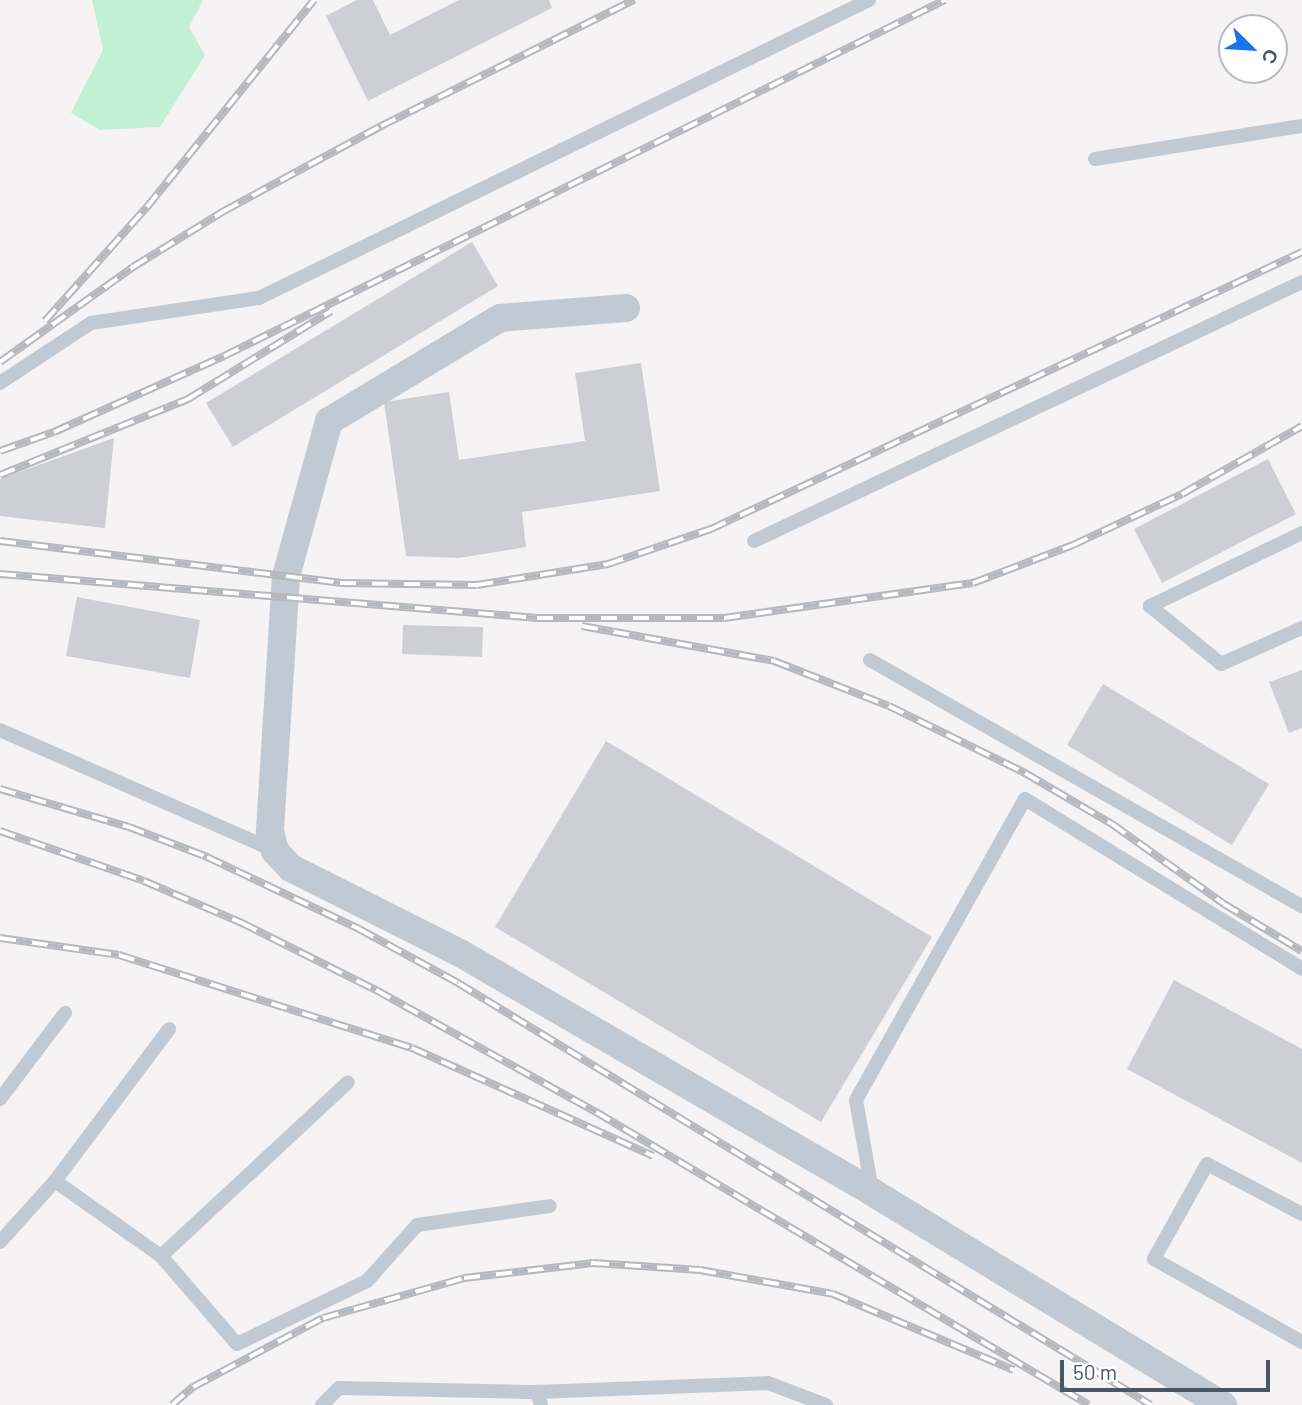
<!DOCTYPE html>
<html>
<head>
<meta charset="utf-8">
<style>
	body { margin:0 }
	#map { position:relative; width:1302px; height:1405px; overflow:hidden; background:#f5f3f3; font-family:Barlow,sans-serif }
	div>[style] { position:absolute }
	.green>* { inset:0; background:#c3f1d5 }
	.building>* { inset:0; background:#cdcfd5 }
	.lane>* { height:14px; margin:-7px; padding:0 7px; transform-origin:7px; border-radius:7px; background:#c1cad2 }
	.street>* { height:28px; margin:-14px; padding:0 14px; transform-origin:14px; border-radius:14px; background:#c1cad2 }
	.rail>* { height:8px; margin-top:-4px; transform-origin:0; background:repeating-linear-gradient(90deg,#fff 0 16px,#b5b8bd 0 32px); box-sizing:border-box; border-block:2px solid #b5b8bd }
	span { translate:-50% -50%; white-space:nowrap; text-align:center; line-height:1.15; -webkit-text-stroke:7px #fff; paint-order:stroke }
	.north { position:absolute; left:1218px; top:14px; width:70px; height:70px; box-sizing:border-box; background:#fff; border:2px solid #b7bbc0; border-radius:50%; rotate:114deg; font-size:19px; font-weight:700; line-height:28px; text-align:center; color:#4a5661 }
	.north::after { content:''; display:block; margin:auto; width:24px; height:32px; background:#1a73e8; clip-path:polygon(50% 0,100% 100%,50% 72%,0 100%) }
	.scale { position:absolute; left:1060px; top:1360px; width:210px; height:32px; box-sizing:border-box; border:4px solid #4a5661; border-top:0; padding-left:9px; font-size:21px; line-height:24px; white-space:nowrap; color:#4a5661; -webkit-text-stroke:5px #fff; paint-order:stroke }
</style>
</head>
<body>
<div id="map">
	<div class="green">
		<i style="clip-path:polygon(92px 0,203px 0,189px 27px,205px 55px,160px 127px,100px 130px,71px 113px,103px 50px)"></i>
	</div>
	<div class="building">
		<i style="clip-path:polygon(357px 0,373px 0,390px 35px,459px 0,549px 0,552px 8px,368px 101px,326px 16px)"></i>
		<i style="clip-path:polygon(472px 242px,498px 286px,233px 447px,206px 403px)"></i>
		<i style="clip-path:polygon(641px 363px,660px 491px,522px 512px,526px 547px,459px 558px,406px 556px,384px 402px,449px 392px,459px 460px,585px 441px,575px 373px)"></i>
		<i style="clip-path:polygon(114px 438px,105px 528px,0 516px,0 479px)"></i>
		<i style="clip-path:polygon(1268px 459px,1296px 514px,1162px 583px,1134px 529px)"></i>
		<i style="clip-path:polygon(77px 597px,200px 620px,190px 678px,66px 656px)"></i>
		<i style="clip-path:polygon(403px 625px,483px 627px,482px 657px,402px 654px)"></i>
		<i style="clip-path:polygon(1302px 670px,1302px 728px,1289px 733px,1269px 682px)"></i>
		<i style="clip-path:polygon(1103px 684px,1269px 784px,1232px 845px,1067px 745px)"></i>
		<i style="clip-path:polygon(606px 741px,932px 937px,821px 1122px,495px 927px)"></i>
		<i style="clip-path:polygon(1174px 980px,1302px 1049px,1302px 1163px,1127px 1069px)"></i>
	</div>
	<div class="lane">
		<i style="left:1095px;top:159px;width:210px;rotate:-9.1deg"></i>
		<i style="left:0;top:383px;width:109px;rotate:-33.4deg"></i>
		<i style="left:91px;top:323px;width:170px;rotate:-8.5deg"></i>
		<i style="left:259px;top:298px;width:679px;rotate:-26.04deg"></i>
		<i style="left:1302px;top:533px;width:169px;rotate:154.3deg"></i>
		<i style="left:1150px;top:606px;width:92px;rotate:39.2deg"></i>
		<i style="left:1221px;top:664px;width:89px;rotate:-24deg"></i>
		<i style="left:754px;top:541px;width:606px;rotate:-25.3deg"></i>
		<i style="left:870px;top:660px;width:497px;rotate:29.7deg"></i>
		<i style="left:0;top:730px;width:300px;rotate:23.7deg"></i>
		<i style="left:0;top:1099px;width:108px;rotate:-52.9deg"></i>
		<i style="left:55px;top:1181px;width:130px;rotate:35.3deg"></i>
		<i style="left:161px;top:1256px;width:116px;rotate:49.2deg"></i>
		<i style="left:237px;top:1344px;width:144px;rotate:-25.9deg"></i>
		<i style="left:367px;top:1281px;width:75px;rotate:-48.2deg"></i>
		<i style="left:417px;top:1225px;width:134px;rotate:-8.1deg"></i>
		<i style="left:872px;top:1190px;width:91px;rotate:-100.1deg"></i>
		<i style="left:856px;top:1100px;width:345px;rotate:-60.7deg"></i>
		<i style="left:1025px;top:799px;width:325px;rotate:31.5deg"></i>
		<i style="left:1302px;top:1214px;width:107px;rotate:-152.2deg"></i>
		<i style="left:1207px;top:1164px;width:109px;rotate:119.2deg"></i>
		<i style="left:1154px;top:1259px;width:170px;rotate:29.3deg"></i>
		<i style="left:0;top:1242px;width:82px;rotate:-48deg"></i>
		<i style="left:55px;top:1181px;width:190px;rotate:-53.1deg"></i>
		<i style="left:161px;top:1256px;width:255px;rotate:-42.9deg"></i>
		<i style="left:322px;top:1405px;width:24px;rotate:-45deg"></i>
		<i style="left:339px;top:1388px;width:198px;rotate:1.2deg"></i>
		<i style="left:541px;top:1405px;width:14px;rotate:-107deg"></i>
		<i style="left:537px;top:1392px;width:231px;rotate:-2.2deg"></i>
		<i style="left:768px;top:1383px;width:62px;rotate:20.8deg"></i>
	</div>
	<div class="street">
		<i style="left:626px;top:308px;width:126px;rotate:175.5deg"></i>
		<i style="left:500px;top:318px;width:200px;rotate:148.9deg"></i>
		<i style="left:329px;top:421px;width:161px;rotate:105.5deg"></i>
		<i style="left:286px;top:576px;width:256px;rotate:93.6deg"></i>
		<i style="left:270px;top:831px;width:21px;rotate:76deg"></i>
		<i style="left:275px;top:851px;width:23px;rotate:47deg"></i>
		<i style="left:291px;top:868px;width:189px;rotate:26.7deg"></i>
		<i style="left:460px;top:953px;width:476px;rotate:30.1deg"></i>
		<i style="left:872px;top:1192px;width:411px;rotate:31.3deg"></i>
	</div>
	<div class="rail">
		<i style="left:45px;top:321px;width:153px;rotate:-48.2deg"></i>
		<i style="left:147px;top:207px;width:266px;rotate:-51.1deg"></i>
		<i style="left:0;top:362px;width:163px;rotate:-35.5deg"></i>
		<i style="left:133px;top:267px;width:107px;rotate:-31.6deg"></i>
		<i style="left:224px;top:211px;width:179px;rotate:-28.4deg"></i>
		<i style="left:381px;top:126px;width:283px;rotate:-26.5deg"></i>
		<i style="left:0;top:451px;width:57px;rotate:-19.4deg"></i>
		<i style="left:54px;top:432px;width:186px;rotate:-24.1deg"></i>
		<i style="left:224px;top:356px;width:804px;rotate:-26.28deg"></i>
		<i style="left:0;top:475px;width:203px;rotate:-22deg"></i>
		<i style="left:188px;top:399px;width:168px;rotate:-31.6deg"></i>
		<i style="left:0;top:541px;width:343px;rotate:7deg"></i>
		<i style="left:340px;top:583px;width:137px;rotate:0.8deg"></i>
		<i style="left:477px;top:585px;width:133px;rotate:-9.1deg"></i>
		<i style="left:608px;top:564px;width:109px;rotate:-18.8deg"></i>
		<i style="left:711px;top:529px;width:653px;rotate:-25.11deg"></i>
		<i style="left:0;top:574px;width:539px;rotate:4.68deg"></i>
		<i style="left:537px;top:618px;width:187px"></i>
		<i style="left:724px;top:618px;width:251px;rotate:-8deg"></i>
		<i style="left:973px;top:583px;width:107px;rotate:-20.8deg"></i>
		<i style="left:1073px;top:545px;width:120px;rotate:-25.1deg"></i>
		<i style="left:1182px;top:494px;width:138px;rotate:-29.5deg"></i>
		<i style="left:582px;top:626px;width:195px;rotate:10.3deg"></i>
		<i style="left:774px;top:661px;width:123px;rotate:21.4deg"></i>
		<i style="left:889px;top:706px;width:152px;rotate:26.2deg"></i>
		<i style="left:1025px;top:773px;width:101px;rotate:30.4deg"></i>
		<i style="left:1112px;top:824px;width:138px;rotate:35.5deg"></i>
		<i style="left:1224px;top:904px;width:91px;rotate:31.1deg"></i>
		<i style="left:0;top:789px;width:134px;rotate:16.4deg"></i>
		<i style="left:129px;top:827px;width:84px;rotate:21deg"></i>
		<i style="left:207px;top:857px;width:168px;rotate:25.3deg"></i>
		<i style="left:359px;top:929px;width:113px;rotate:28.6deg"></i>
		<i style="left:458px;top:983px;width:811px;rotate:31.34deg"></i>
		<i style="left:0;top:831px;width:152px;rotate:19.1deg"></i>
		<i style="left:144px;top:881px;width:107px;rotate:23.2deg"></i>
		<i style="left:242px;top:923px;width:150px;rotate:26.6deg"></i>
		<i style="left:376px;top:990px;width:252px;rotate:29deg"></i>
		<i style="left:596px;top:1112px;width:573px;rotate:30.72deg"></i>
		<i style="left:0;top:938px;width:120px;rotate:8.1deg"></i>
		<i style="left:119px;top:955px;width:307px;rotate:17.6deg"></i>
		<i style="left:412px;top:1048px;width:264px;rotate:24.1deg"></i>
		<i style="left:172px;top:1405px;width:28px;rotate:-41deg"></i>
		<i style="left:193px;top:1387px;width:147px;rotate:-28deg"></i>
		<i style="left:323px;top:1318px;width:147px;rotate:-15.8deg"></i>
		<i style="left:464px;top:1278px;width:130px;rotate:-6.6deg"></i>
		<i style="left:593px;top:1263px;width:107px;rotate:3.7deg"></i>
		<i style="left:700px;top:1270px;width:135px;rotate:10.2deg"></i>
		<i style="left:833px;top:1294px;width:196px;rotate:22.8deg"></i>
	</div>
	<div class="north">С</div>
	<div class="scale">50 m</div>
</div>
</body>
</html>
